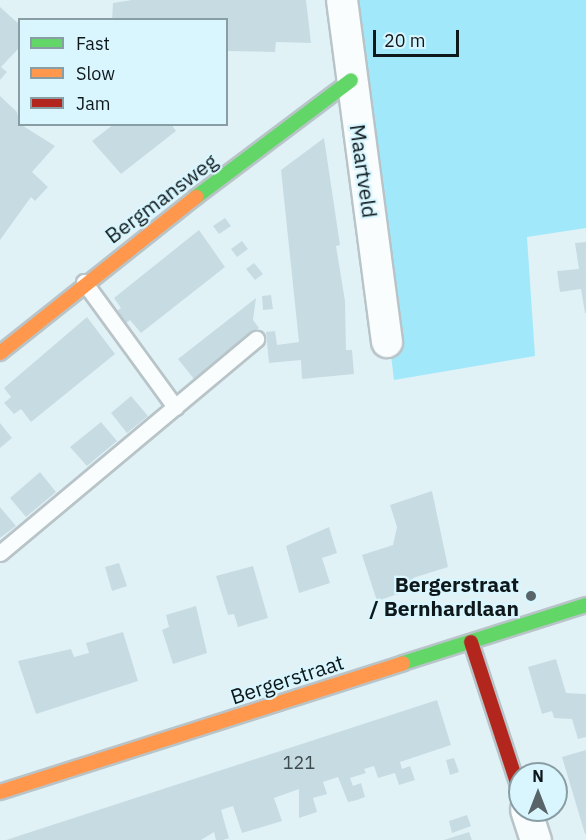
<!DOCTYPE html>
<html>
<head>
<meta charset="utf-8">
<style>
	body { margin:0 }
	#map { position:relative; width:586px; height:840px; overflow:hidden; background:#e1f2f7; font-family:"IBM Plex Sans",sans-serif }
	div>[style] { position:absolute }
	.green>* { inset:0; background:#a2e8fb }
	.building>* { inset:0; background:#c7dce2 }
	.roads { filter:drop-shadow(2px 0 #b8c4c8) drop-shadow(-2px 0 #b8c4c8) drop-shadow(0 2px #b8c4c8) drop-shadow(0 -2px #b8c4c8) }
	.lane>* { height:15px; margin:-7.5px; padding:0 7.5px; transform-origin:7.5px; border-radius:7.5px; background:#fafdfe }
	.street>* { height:30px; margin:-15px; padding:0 15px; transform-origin:15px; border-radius:15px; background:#fafdfe }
	.fast>* { height:14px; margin:-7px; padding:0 7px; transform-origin:7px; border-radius:7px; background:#63d668 }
	.slow>* { height:14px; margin:-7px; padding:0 7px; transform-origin:7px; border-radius:7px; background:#ff974d }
	.jam>* { height:14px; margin:-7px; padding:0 7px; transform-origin:7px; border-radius:7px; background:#b3261e }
	.dots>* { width:16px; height:16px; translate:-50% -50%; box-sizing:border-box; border:3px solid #d9f6ff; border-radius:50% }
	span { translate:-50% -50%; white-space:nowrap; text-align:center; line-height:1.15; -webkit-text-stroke:4.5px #d9f6ff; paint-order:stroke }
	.number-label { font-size:18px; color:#3d4a4e }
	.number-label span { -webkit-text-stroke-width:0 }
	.street-label { font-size:21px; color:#0e181b }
	.poi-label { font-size:21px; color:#0e181b; font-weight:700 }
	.right { translate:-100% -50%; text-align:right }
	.legend { position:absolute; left:18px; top:18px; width:210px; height:108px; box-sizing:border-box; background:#d9f6ff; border:2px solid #889da4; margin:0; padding:8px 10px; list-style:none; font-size:18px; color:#0e181b }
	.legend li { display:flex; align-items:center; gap:12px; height:30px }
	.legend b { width:30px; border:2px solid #889da4 }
	.north { position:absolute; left:508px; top:762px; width:60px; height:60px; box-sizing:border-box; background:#d9f6ff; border:2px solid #889da4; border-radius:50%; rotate:0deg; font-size:16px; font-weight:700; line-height:24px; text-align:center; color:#0e181b }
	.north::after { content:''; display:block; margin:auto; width:21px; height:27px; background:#586468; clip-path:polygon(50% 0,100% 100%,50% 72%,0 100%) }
	.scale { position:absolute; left:373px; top:30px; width:86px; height:27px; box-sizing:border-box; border:3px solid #0e181b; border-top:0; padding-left:8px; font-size:18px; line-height:21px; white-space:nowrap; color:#0e181b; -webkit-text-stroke:4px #d9f6ff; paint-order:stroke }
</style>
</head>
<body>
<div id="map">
	<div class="green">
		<i style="clip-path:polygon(348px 0,586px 0,586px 228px,527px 237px,535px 356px,394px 380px)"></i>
	</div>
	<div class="building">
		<i style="clip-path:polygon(132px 0,306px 0,311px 43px,276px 42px,275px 52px,226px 51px,226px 20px,112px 20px,113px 3px)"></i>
		<i style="clip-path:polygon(0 7px,20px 25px,20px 47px,1px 67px,7px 72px,0 80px)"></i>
		<i style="clip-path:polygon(0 96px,17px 112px,20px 124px,55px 146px,32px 172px,48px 187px,35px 201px,31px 197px,0 240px)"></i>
		<i style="clip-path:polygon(114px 124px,171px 124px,176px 131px,121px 174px,92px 141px)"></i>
		<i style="clip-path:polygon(324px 138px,340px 245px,336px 246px,345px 301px,346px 350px,352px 350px,354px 374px,302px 379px,301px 360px,269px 363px,266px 332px,275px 331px,277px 345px,299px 342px,281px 170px)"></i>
		<i style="clip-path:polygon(225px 218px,231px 226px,219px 234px,213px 226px)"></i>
		<i style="clip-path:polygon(199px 230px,225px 267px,141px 333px,130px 320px,123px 326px,114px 313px,121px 308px,114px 298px)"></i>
		<i style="clip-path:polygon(242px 241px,248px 249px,237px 257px,231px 249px)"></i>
		<i style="clip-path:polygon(586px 242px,586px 313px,585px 313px,581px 289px,560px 292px,557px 271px,579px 269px,575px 243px)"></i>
		<i style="clip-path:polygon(254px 263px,263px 274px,255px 280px,246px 269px)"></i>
		<i style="clip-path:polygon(271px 295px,273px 309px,263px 310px,262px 296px)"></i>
		<i style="clip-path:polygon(256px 298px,253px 320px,259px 328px,194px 379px,178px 359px)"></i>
		<i style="clip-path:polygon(87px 317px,115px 354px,31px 422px,21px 409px,14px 414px,4px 403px,11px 397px,4px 388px)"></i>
		<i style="clip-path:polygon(131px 396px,148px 416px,127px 433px,111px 413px)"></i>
		<i style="clip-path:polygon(101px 422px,117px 441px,87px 466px,70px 447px)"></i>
		<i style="clip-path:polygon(0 423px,12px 438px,0 448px)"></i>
		<i style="clip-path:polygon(40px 472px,56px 492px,26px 517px,10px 498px)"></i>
		<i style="clip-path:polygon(432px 491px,448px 567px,413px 578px,416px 588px,377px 601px,362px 555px,393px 545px,397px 527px,390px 505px)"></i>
		<i style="clip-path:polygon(0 507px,16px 526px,0 538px)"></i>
		<i style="clip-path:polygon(329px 527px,337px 553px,322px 558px,330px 583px,299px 593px,286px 546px)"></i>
		<i style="clip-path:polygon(119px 563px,127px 586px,112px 591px,105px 567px)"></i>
		<i style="clip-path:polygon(253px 566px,268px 618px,238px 627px,234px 614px,228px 615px,216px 576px)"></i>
		<i style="clip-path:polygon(196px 606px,207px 653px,173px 664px,162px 630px,169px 627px,166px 615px)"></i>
		<i style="clip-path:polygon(123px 632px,138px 681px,36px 714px,18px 661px,71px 649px,74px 657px,89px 653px,86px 643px)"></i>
		<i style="clip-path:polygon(556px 659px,566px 693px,586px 694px,586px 737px,578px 739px,572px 719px,554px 718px,552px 711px,542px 714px,528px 667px)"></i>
		<i style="clip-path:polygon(437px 700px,451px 745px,400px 762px,402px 769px,410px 766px,415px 780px,399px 785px,395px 773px,378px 778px,374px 766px,364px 769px,366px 773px,350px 778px,353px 786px,361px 783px,365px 797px,357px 800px,348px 802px,338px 777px,323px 782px,327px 794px,313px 798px,317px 812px,299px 818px,299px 789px,274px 798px,282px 821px,242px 833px,233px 806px,221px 810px,229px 838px,223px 840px,216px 840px,214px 832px,201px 840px,6px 840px)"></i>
		<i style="clip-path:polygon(586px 750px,586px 834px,585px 834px,562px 757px)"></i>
		<i style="clip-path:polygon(454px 758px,459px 772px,450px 775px,446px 760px)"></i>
		<i style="clip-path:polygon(467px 815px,471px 826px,452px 833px,449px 821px)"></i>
		<i style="clip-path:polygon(469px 832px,472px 840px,444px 840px)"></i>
	</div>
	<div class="roads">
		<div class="lane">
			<i style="left:84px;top:282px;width:155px;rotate:53.9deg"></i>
			<i style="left:0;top:553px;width:334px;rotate:-39.9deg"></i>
		</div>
		<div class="street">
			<i style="left:342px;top:0;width:345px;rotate:82.5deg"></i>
			<i style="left:526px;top:810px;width:32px;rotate:72deg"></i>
		</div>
		<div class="fast">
			<i style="left:196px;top:197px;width:194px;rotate:-37deg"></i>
			<i style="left:403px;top:663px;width:192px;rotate:-17.6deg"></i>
		</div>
		<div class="slow">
			<i style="left:0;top:353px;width:251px;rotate:-38.5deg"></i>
			<i style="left:0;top:792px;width:423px;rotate:-17.7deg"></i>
		</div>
		<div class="jam">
			<i style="left:471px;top:642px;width:158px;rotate:71.9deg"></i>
		</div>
	</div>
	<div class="dots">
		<i style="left:531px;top:596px;background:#586468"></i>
	</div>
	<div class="number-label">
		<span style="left:299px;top:763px">121</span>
	</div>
	<div class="street-label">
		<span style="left:364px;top:171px;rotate:82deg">Maartveld</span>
		<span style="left:161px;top:198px;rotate:-37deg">Bergmansweg</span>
		<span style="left:287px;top:679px;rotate:-18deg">Bergerstraat</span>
	</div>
	<div class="poi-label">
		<span class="right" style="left:519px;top:596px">Bergerstraat<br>/ Bernhardlaan</span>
	</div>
	<ul class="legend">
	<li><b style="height:8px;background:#63d668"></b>Fast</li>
	<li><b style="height:8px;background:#ff974d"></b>Slow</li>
	<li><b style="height:8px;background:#b3261e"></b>Jam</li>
	</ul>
	<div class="north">N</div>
	<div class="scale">20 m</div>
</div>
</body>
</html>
